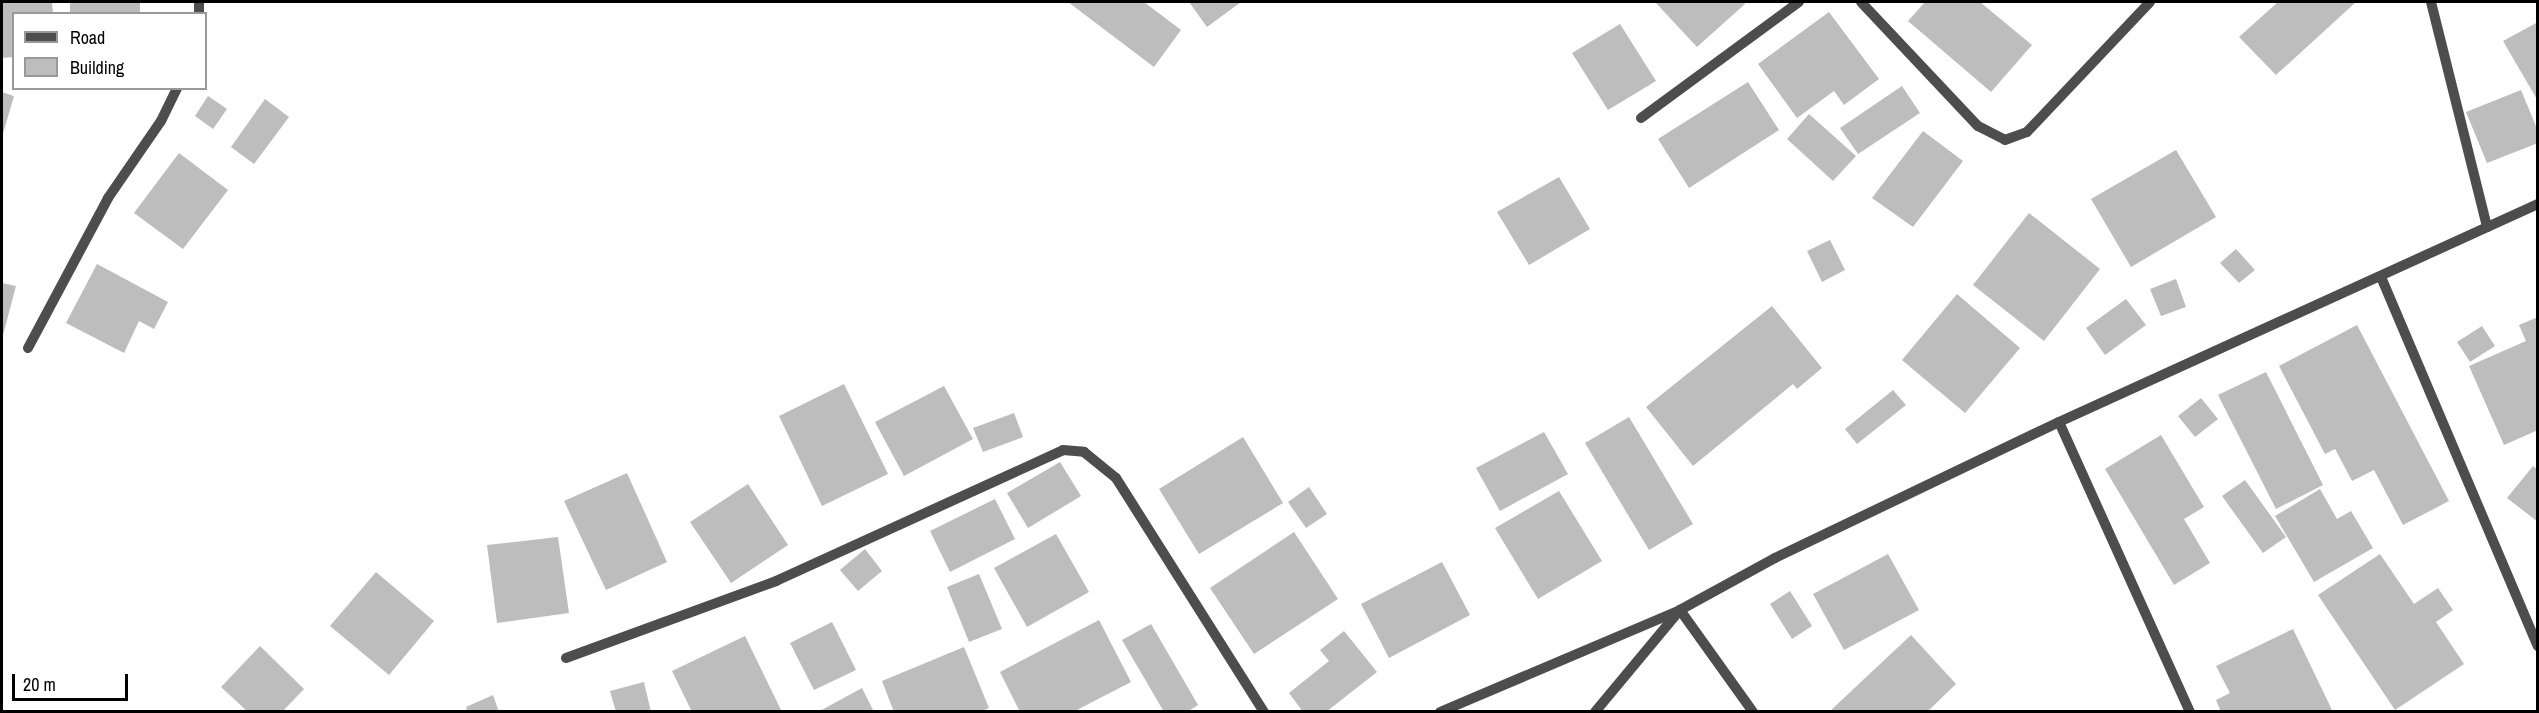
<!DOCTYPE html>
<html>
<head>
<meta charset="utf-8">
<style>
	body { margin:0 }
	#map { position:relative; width:2539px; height:713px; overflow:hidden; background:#fff; font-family:"Archivo Narrow",sans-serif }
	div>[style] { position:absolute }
	.building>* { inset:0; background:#bdbdbd }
	.minor>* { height:10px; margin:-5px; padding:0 5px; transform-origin:5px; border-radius:5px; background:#4d4d4d }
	span { translate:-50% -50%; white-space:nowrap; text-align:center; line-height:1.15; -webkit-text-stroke:4.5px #fff; paint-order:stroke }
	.frame { position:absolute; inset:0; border:3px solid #000; pointer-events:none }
	.legend { position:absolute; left:12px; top:12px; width:195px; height:78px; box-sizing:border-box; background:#fff; border:2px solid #999; margin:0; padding:8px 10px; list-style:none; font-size:18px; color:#000 }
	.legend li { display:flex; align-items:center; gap:12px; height:30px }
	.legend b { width:30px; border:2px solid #999 }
	.scale { position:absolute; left:12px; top:674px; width:116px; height:27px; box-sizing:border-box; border:3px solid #000; border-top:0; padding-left:8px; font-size:18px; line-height:21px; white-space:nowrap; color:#000; -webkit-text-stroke:4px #fff; paint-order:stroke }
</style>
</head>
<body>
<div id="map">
	<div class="building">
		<i style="clip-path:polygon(2px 2px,52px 2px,53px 14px,14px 14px,14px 57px,2px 58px)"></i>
		<i style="clip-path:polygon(70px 2px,140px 2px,140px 14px,70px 14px)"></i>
		<i style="clip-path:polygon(1068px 2px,1144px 2px,1181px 30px,1154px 67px)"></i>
		<i style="clip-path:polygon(1189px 2px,1241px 2px,1207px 27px)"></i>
		<i style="clip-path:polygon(1655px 2px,1744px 2px,1745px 4px,1697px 47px)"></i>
		<i style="clip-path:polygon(1925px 2px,1980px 2px,2032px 45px,1991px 92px,1908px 21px)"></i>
		<i style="clip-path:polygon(2278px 2px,2356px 2px,2276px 75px,2239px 37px)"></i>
		<i style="clip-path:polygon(1829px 12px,1879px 79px,1844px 105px,1834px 91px,1797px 118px,1758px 64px)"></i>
		<i style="clip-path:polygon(2538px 22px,2538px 101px,2503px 41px)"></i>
		<i style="clip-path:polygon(1620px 24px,1656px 81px,1608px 110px,1572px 53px)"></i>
		<i style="clip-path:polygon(1748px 82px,1779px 130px,1689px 188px,1658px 139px)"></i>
		<i style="clip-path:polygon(1902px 86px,1920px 113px,1858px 154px,1840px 128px)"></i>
		<i style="clip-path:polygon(2521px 90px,2538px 131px,2538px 143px,2487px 163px,2466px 112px)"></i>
		<i style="clip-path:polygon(2px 92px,14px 96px,2px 137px)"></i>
		<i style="clip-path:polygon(208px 96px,227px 109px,213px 129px,195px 116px)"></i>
		<i style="clip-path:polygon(265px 99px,289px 117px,254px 164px,231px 147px)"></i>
		<i style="clip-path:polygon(1809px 114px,1856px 156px,1833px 181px,1787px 139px)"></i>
		<i style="clip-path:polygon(1923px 131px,1963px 161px,1913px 227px,1872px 198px)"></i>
		<i style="clip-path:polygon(2176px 150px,2216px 217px,2131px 267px,2091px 199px)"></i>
		<i style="clip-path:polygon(179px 153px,228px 190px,183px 249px,134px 213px)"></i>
		<i style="clip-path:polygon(1559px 177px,1590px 229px,1529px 265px,1497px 212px)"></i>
		<i style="clip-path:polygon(2029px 213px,2100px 269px,2044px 341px,1973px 285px)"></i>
		<i style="clip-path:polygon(1830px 240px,1845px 270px,1822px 282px,1807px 251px)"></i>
		<i style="clip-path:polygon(2236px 249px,2255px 270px,2239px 283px,2220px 263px)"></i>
		<i style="clip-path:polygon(97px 264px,168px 302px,154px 329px,139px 321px,124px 353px,66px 323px)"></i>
		<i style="clip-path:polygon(2176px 279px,2186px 307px,2161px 316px,2150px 289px)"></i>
		<i style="clip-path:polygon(2px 283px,16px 286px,2px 339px)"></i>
		<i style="clip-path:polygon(1957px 294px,2020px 348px,1965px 413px,1902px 360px)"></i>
		<i style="clip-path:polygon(2126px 299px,2146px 325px,2105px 355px,2086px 328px)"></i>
		<i style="clip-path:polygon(1772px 306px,1822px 368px,1797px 389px,1793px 384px,1693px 466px,1646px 407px)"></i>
		<i style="clip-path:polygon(2538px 317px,2538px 430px,2504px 445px,2469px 366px,2526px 341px,2519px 325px)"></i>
		<i style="clip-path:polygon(2357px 325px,2449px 501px,2403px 525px,2374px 470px,2352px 481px,2335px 449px,2325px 454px,2279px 366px)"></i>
		<i style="clip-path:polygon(2482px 326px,2495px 346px,2470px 362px,2457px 342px)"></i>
		<i style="clip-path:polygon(2266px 372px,2323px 485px,2276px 509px,2218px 395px)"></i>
		<i style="clip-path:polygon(844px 384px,888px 474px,822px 506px,779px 416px)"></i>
		<i style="clip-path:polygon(944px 386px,973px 439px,904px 476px,875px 422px)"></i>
		<i style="clip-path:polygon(1893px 390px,1906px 405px,1857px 444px,1845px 429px)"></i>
		<i style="clip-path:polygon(2201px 398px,2218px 419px,2195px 437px,2178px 416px)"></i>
		<i style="clip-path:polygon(1014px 413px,1023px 437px,983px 452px,973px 428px)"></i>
		<i style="clip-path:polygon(1629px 417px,1693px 524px,1649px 550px,1585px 443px)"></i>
		<i style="clip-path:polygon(1544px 432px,1568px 474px,1500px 511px,1476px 468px)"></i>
		<i style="clip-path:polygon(2161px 435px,2204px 507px,2184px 519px,2210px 563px,2174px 585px,2105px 469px)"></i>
		<i style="clip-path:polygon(1243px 437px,1283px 503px,1199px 554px,1159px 489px)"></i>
		<i style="clip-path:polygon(1060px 462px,1081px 496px,1028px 528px,1007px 493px)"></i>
		<i style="clip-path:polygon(2533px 466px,2538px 470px,2538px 522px,2507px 498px)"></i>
		<i style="clip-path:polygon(627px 473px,667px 562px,606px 590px,564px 501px)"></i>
		<i style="clip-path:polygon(2245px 480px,2286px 537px,2263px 553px,2222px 496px)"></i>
		<i style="clip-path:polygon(748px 484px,788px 545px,731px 583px,690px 522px)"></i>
		<i style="clip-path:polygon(1309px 487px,1327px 514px,1306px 528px,1288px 502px)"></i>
		<i style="clip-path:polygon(2320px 489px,2337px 519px,2351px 511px,2373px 548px,2314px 582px,2275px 516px)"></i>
		<i style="clip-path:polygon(1559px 491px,1602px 561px,1538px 599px,1495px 528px)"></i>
		<i style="clip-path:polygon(995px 499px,1015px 539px,950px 572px,930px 531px)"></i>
		<i style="clip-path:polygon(1294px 532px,1338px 599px,1254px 654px,1210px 588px)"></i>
		<i style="clip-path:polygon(1056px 534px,1089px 592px,1027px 627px,994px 568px)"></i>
		<i style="clip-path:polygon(558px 537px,569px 613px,497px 623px,487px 545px)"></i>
		<i style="clip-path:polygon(865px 549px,882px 571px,858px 591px,840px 570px)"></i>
		<i style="clip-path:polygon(1888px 554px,1919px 610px,1844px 650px,1813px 594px)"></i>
		<i style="clip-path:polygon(2380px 554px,2414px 604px,2438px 588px,2453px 610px,2436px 622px,2464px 664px,2395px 710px,2318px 595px)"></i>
		<i style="clip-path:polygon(1442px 562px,1470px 615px,1389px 658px,1361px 604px)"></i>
		<i style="clip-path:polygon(376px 572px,434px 621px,389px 675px,330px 626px)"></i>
		<i style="clip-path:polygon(979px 574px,1002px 629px,969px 642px,947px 587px)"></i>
		<i style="clip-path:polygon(1790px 591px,1812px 626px,1792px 639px,1770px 604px)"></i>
		<i style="clip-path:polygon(1099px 620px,1131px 682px,1073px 712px,1020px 712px,1000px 672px)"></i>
		<i style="clip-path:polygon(832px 622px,856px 670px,814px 690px,790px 643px)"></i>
		<i style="clip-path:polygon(1151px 624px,1198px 705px,1187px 712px,1164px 712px,1122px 640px)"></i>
		<i style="clip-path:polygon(2293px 629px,2333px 712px,2221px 712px,2216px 700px,2230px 693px,2216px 666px)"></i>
		<i style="clip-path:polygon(1344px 631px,1377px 672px,1326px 712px,1303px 712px,1289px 693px,1329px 661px,1320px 650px)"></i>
		<i style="clip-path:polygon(1911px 635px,1956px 684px,1927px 712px,1829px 712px)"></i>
		<i style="clip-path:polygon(745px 636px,782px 712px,692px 712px,672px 671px)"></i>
		<i style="clip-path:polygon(260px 646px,304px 689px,282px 712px,248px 712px,221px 687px)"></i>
		<i style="clip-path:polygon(964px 647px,989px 708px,980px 712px,894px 712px,882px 681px)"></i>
		<i style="clip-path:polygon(644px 682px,651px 712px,616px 712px,610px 691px)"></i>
		<i style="clip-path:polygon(862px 688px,874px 712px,818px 712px)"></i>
		<i style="clip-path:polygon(493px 695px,499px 712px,468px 712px,466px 707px)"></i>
	</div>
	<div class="minor">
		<i style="left:1861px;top:2px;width:170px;rotate:46.7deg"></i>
		<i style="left:1978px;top:126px;width:30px;rotate:27deg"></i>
		<i style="left:2005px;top:140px;width:23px;rotate:-20deg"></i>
		<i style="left:2027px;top:132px;width:179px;rotate:-46.6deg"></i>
		<i style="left:2431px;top:2px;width:232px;rotate:76deg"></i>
		<i style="left:199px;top:14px;width:12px;rotate:-90deg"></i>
		<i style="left:1641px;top:118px;width:196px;rotate:-36.3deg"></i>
		<i style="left:2381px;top:277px;width:401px;rotate:67deg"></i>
		<i style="left:28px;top:348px;width:170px;rotate:-61.9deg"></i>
		<i style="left:108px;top:198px;width:93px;rotate:-55.5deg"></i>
		<i style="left:161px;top:121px;width:37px;rotate:-64deg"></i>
		<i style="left:2059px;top:422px;width:318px;rotate:65.7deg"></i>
		<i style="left:566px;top:658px;width:224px;rotate:-20.1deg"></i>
		<i style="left:776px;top:581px;width:315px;rotate:-24.5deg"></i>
		<i style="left:1063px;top:450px;width:21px;rotate:5deg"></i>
		<i style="left:1084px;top:452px;width:41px;rotate:39.1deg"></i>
		<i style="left:1116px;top:478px;width:277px;rotate:57.7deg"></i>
		<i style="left:1440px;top:712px;width:261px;rotate:-23deg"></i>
		<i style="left:1680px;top:610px;width:108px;rotate:-28.7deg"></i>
		<i style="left:1775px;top:558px;width:315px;rotate:-25.6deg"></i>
		<i style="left:2059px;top:422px;width:526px;rotate:-24.47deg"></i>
		<i style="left:1595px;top:712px;width:133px;rotate:-50.2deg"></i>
		<i style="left:1680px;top:610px;width:125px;rotate:54.4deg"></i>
	</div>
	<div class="frame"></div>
	<ul class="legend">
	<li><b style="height:8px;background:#4d4d4d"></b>Road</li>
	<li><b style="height:16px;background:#bdbdbd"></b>Building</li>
	</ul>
	<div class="scale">20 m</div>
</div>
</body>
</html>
